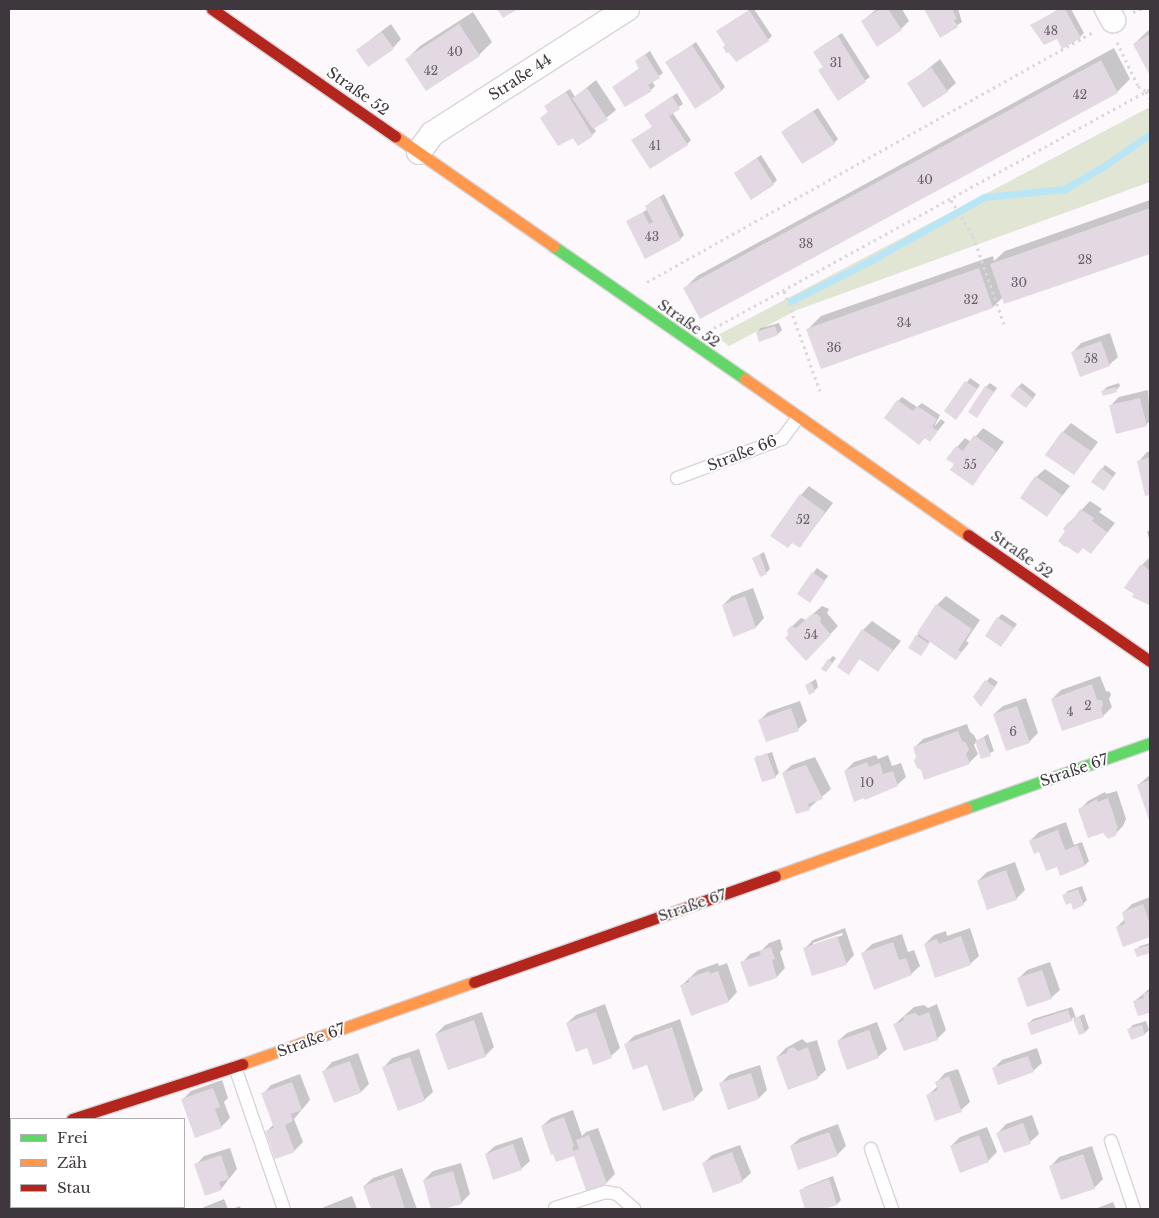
<!DOCTYPE html>
<html>
<head>
<meta charset="utf-8">
<style>
	body { margin:0 }
	#map { position:relative; width:1159px; height:1218px; overflow:hidden; background:#fcf8fc; font-family:"Libre Baskerville",serif }
	div>[style] { position:absolute }
	.green>* { inset:0; background:#e0e5d4 }
	.shadow>* { inset:0; background:#0003 }
	.stream>* { height:7px; margin:-3.5px; padding:0 3.5px; transform-origin:3.5px; border-radius:3.5px; background:#b9e6f6 }
	.building>* { inset:0; background:#e3d9e2 }
	.path>* { height:3px; margin-top:-1.5px; transform-origin:0; background:repeating-linear-gradient(90deg,#dad8da 0 2.5px,transparent 0 6.5px) }
	.roads { filter:drop-shadow(1px 0 #d9d4d8) drop-shadow(-1px 0 #d9d4d8) drop-shadow(0 1px #d9d4d8) drop-shadow(0 -1px #d9d4d8) }
	.lane>* { height:12px; margin:-6px; padding:0 6px; transform-origin:6px; border-radius:6px; background:#fffeff }
	.street>* { height:24px; margin:-12px; padding:0 12px; transform-origin:12px; border-radius:12px; background:#fffeff }
	.fast>* { height:11px; margin:-5.5px; padding:0 5.5px; transform-origin:5.5px; border-radius:5.5px; background:#63d668 }
	.slow>* { height:11px; margin:-5.5px; padding:0 5.5px; transform-origin:5.5px; border-radius:5.5px; background:#ff974d }
	.jam>* { height:11px; margin:-5.5px; padding:0 5.5px; transform-origin:5.5px; border-radius:5.5px; background:#b3261e }
	span { translate:-50% -50%; white-space:nowrap; text-align:center; line-height:1.15; -webkit-text-stroke:4px #fff; paint-order:stroke }
	.number-label { font-size:12px; color:#686067 }
	.number-label span { -webkit-text-stroke-width:0 }
	.street-label { font-size:15px; color:#3f373e }
	.frame { position:absolute; inset:0; border:10px solid #3f373e; pointer-events:none }
	.legend { position:absolute; left:10px; top:1118px; width:175px; height:90px; box-sizing:border-box; background:#fff; border:1px solid #b2afb2; margin:0; padding:6px 9px; list-style:none; font-size:15px; color:#3f373e }
	.legend li { display:flex; align-items:center; gap:10px; height:25px }
	.legend b { width:25px; border:1px solid #b2afb2 }
</style>
</head>
<body>
<div id="map">
	<div class="green">
		<i style="clip-path:polygon(1150px 107px,1150px 182px,797px 310px,729px 346px,716px 336px)"></i>
	</div>
	<div class="shadow">
		<i style="clip-path:polygon(751px 9px,754px 9px,772px 36px,768px 40px,726px 44px,722px 28px)"></i>
		<i style="clip-path:polygon(877px 9px,902px 9px,909px 21px,901px 29px,862px 21px)"></i>
		<i style="clip-path:polygon(925px 9px,958px 9px,962px 22px,940px 36px)"></i>
		<i style="clip-path:polygon(1059px 9px,1071px 9px,1084px 33px,1080px 37px,1032px 25px)"></i>
		<i style="clip-path:polygon(473px 12px,492px 42px,479px 55px,407px 59px,420px 46px)"></i>
		<i style="clip-path:polygon(391px 24px,401px 39px,393px 48px,357px 50px)"></i>
		<i style="clip-path:polygon(1150px 29px,1150px 73px,1134px 44px)"></i>
		<i style="clip-path:polygon(842px 33px,870px 77px,838px 99px,819px 48px)"></i>
		<i style="clip-path:polygon(696px 42px,725px 87px,721px 91px,667px 62px)"></i>
		<i style="clip-path:polygon(1114px 48px,1130px 79px,1117px 92px,684px 289px,697px 276px)"></i>
		<i style="clip-path:polygon(650px 51px,663px 73px,652px 81px,655px 86px,651px 90px,625px 105px,613px 87px,640px 68px,636px 61px)"></i>
		<i style="clip-path:polygon(940px 59px,956px 83px,947px 91px,923px 106px,909px 84px)"></i>
		<i style="clip-path:polygon(596px 80px,616px 110px,594px 128px,596px 131px,592px 135px,579px 144px,573px 136px,541px 118px,549px 111px,550px 102px,570px 89px,575px 97px)"></i>
		<i style="clip-path:polygon(677px 93px,683px 104px,672px 112px,691px 140px,687px 144px,633px 140px,653px 126px,645px 115px)"></i>
		<i style="clip-path:polygon(818px 108px,838px 139px,834px 143px,787px 128px)"></i>
		<i style="clip-path:polygon(761px 155px,777px 180px,773px 184px,735px 173px)"></i>
		<i style="clip-path:polygon(664px 194px,684px 235px,680px 239px,628px 222px,648px 209px,647px 206px,651px 202px)"></i>
		<i style="clip-path:polygon(1150px 200px,1150px 252px,1005px 303px,1003px 297px,993px 307px,808px 329px,821px 316px,993px 256px,994px 261px,1005px 251px)"></i>
		<i style="clip-path:polygon(779px 323px,782px 330px,778px 334px,760px 340px,757px 332px,761px 328px)"></i>
		<i style="clip-path:polygon(1110px 333px,1118px 357px,1109px 365px,1073px 352px,1081px 343px)"></i>
		<i style="clip-path:polygon(970px 378px,980px 385px,960px 414px,946px 411px)"></i>
		<i style="clip-path:polygon(990px 383px,997px 388px,980px 412px,986px 387px)"></i>
		<i style="clip-path:polygon(1022px 383px,1036px 394px,1030px 403px,1018px 387px)"></i>
		<i style="clip-path:polygon(1119px 383px,1120px 386px,1116px 390px,1103px 391px,1107px 387px)"></i>
		<i style="clip-path:polygon(1148px 390px,1150px 421px,1146px 425px,1110px 406px,1119px 397px)"></i>
		<i style="clip-path:polygon(902px 397px,917px 407px,922px 403px,940px 415px,934px 427px,941px 419px,945px 422px,930px 440px,898px 401px)"></i>
		<i style="clip-path:polygon(1071px 423px,1098px 442px,1074px 474px,1063px 432px)"></i>
		<i style="clip-path:polygon(983px 428px,1004px 442px,973px 484px,956px 464px,957px 447px,965px 438px,971px 442px)"></i>
		<i style="clip-path:polygon(1147px 452px,1150px 452px,1150px 494px,1146px 495px,1139px 461px)"></i>
		<i style="clip-path:polygon(1105px 465px,1116px 473px,1107px 485px,1102px 469px)"></i>
		<i style="clip-path:polygon(1045px 469px,1070px 486px,1047px 515px,1036px 477px)"></i>
		<i style="clip-path:polygon(809px 486px,833px 503px,800px 546px,801px 495px)"></i>
		<i style="clip-path:polygon(1090px 501px,1102px 509px,1099px 512px,1115px 523px,1091px 553px,1067px 530px,1069px 523px)"></i>
		<i style="clip-path:polygon(1150px 529px,1150px 542px,1147px 532px)"></i>
		<i style="clip-path:polygon(764px 552px,770px 569px,766px 573px,754px 558px)"></i>
		<i style="clip-path:polygon(1150px 557px,1150px 601px,1148px 603px,1141px 566px)"></i>
		<i style="clip-path:polygon(817px 568px,828px 576px,810px 601px,798px 593px)"></i>
		<i style="clip-path:polygon(753px 588px,764px 618px,756px 627px,734px 635px,723px 605px,732px 596px)"></i>
		<i style="clip-path:polygon(946px 596px,980px 620px,966px 641px,969px 643px,956px 659px,930px 641px,924px 651px,917px 636px,937px 605px)"></i>
		<i style="clip-path:polygon(822px 606px,829px 609px,827px 613px,838px 626px,814px 651px,789px 635px,788px 630px,801px 618px,806px 620px)"></i>
		<i style="clip-path:polygon(1002px 614px,1017px 624px,1005px 641px,998px 618px)"></i>
		<i style="clip-path:polygon(872px 621px,901px 641px,878px 670px,860px 658px,848px 674px,863px 630px)"></i>
		<i style="clip-path:polygon(833px 656px,836px 658px,826px 671px,829px 660px)"></i>
		<i style="clip-path:polygon(1100px 676px,1106px 691px,1110px 692px,1111px 695px,1109px 699px,1112px 707px,1103px 716px,1052px 699px,1061px 690px)"></i>
		<i style="clip-path:polygon(990px 677px,998px 682px,985px 701px,975px 697px)"></i>
		<i style="clip-path:polygon(816px 679px,818px 687px,814px 691px,806px 685px)"></i>
		<i style="clip-path:polygon(1026px 698px,1038px 733px,1029px 742px,994px 714px,1003px 706px)"></i>
		<i style="clip-path:polygon(800px 701px,807px 721px,798px 729px,760px 720px,768px 712px)"></i>
		<i style="clip-path:polygon(967px 724px,970px 732px,974px 735px,977px 741px,988px 734px,994px 751px,982px 757px,977px 741px,974px 745px,978px 754px,969px 763px,925px 778px,922px 769px,918px 767px,915px 761px,917px 757px,914px 748px,923px 739px)"></i>
		<i style="clip-path:polygon(772px 752px,779px 773px,775px 777px,755px 758px,758px 755px,758px 757px)"></i>
		<i style="clip-path:polygon(876px 755px,878px 759px,888px 755px,892px 766px,901px 763px,906px 777px,897px 785px,845px 771px,854px 762px)"></i>
		<i style="clip-path:polygon(815px 757px,831px 789px,809px 808px,783px 773px,792px 765px)"></i>
		<i style="clip-path:polygon(1150px 775px,1150px 820px,1138px 785px)"></i>
		<i style="clip-path:polygon(1117px 791px,1126px 819px,1123px 826px,1114px 835px,1080px 809px,1088px 801px,1105px 792px,1106px 794px)"></i>
		<i style="clip-path:polygon(1066px 822px,1074px 845px,1082px 842px,1089px 861px,1085px 865px,1057px 866px,1030px 841px,1039px 832px)"></i>
		<i style="clip-path:polygon(1015px 862px,1025px 890px,1016px 899px,978px 881px,987px 872px)"></i>
		<i style="clip-path:polygon(1082px 886px,1087px 900px,1083px 904px,1071px 902px,1064px 895px,1068px 891px)"></i>
		<i style="clip-path:polygon(1150px 897px,1150px 935px,1123px 945px,1117px 927px,1125px 919px,1123px 913px,1132px 904px)"></i>
		<i style="clip-path:polygon(evenodd,845px 928px,854px 955px,846px 964px,804px 949px,813px 940px,845px 928px,842px 933px,843px 935px,813px 946px,813px 943px,842px 933px)"></i>
		<i style="clip-path:polygon(970px 928px,979px 956px,970px 964px,925px 944px,934px 935px,946px 931px,947px 936px)"></i>
		<i style="clip-path:polygon(902px 934px,908px 952px,914px 950px,920px 966px,911px 974px,863px 953px,872px 944px)"></i>
		<i style="clip-path:polygon(780px 939px,783px 949px,780px 952px,785px 968px,777px 977px,750px 986px,742px 963px,750px 954px,762px 950px,769px 943px)"></i>
		<i style="clip-path:polygon(1150px 943px,1150px 952px,1137px 956px,1136px 950px,1140px 946px)"></i>
		<i style="clip-path:polygon(1050px 962px,1060px 990px,1051px 998px,1018px 979px,1027px 970px)"></i>
		<i style="clip-path:polygon(718px 963px,719px 966px,727px 963px,737px 992px,729px 1001px,691px 1014px,682px 985px,698px 970px)"></i>
		<i style="clip-path:polygon(1150px 988px,1150px 1014px,1135px 1001px)"></i>
		<i style="clip-path:polygon(605px 1004px,620px 1048px,611px 1056px,567px 1023px,576px 1015px)"></i>
		<i style="clip-path:polygon(937px 1004px,946px 1030px,937px 1039px,895px 1024px,914px 1007px,924px 1005px,928px 1008px)"></i>
		<i style="clip-path:polygon(1072px 1007px,1076px 1018px,1084px 1014px,1089px 1028px,1085px 1032px,1079px 1034px,1074px 1017px,1071px 1020px,1029px 1023px,1033px 1019px)"></i>
		<i style="clip-path:polygon(482px 1012px,494px 1047px,485px 1056px,436px 1034px,445px 1025px)"></i>
		<i style="clip-path:polygon(680px 1019px,703px 1090px,694px 1099px,626px 1044px,634px 1036px)"></i>
		<i style="clip-path:polygon(1146px 1021px,1149px 1030px,1145px 1034px,1129px 1029px,1133px 1025px)"></i>
		<i style="clip-path:polygon(877px 1022px,887px 1049px,878px 1057px,838px 1041px,847px 1033px)"></i>
		<i style="clip-path:polygon(802px 1039px,807px 1043px,817px 1040px,826px 1070px,817px 1078px,777px 1057px,786px 1048px)"></i>
		<i style="clip-path:polygon(1037px 1048px,1042px 1063px,1033px 1071px,993px 1069px,1002px 1060px)"></i>
		<i style="clip-path:polygon(419px 1049px,433px 1092px,424px 1100px,384px 1067px,392px 1058px)"></i>
		<i style="clip-path:polygon(358px 1053px,369px 1084px,361px 1092px,324px 1071px,332px 1062px)"></i>
		<i style="clip-path:polygon(760px 1065px,767px 1090px,759px 1098px,720px 1084px,729px 1075px)"></i>
		<i style="clip-path:polygon(958px 1069px,970px 1102px,961px 1110px,928px 1095px,938px 1086px,937px 1082px,945px 1073px)"></i>
		<i style="clip-path:polygon(300px 1074px,310px 1100px,294px 1119px,303px 1142px,294px 1151px,266px 1132px,274px 1124px,263px 1094px,271px 1085px)"></i>
		<i style="clip-path:polygon(222px 1080px,228px 1098px,224px 1102px,230px 1118px,221px 1127px,182px 1100px,191px 1091px)"></i>
		<i style="clip-path:polygon(573px 1110px,582px 1136px,586px 1132px,598px 1128px,615px 1174px,606px 1183px,542px 1126px,551px 1118px)"></i>
		<i style="clip-path:polygon(1032px 1115px,1039px 1134px,1030px 1142px,998px 1133px,1006px 1124px)"></i>
		<i style="clip-path:polygon(838px 1124px,846px 1146px,837px 1155px,791px 1146px,800px 1138px)"></i>
		<i style="clip-path:polygon(987px 1127px,997px 1152px,988px 1161px,951px 1146px,960px 1137px)"></i>
		<i style="clip-path:polygon(522px 1137px,530px 1161px,521px 1169px,486px 1154px,495px 1146px)"></i>
		<i style="clip-path:polygon(740px 1145px,751px 1173px,742px 1181px,703px 1164px,712px 1155px)"></i>
		<i style="clip-path:polygon(1092px 1146px,1103px 1179px,1094px 1188px,1051px 1166px,1059px 1157px)"></i>
		<i style="clip-path:polygon(230px 1148px,237px 1169px,221px 1189px,196px 1165px,204px 1156px)"></i>
		<i style="clip-path:polygon(461px 1163px,470px 1194px,461px 1203px,432px 1209px,424px 1180px,433px 1171px)"></i>
		<i style="clip-path:polygon(402px 1168px,417px 1209px,373px 1209px,364px 1186px,373px 1178px)"></i>
		<i style="clip-path:polygon(833px 1176px,841px 1200px,837px 1204px,819px 1209px,807px 1209px,801px 1191px,805px 1187px)"></i>
		<i style="clip-path:polygon(352px 1196px,357px 1209px,322px 1209px,324px 1207px)"></i>
		<i style="clip-path:polygon(224px 1199px,228px 1209px,202px 1209px,204px 1207px)"></i>
		<i style="clip-path:polygon(1113px 1202px,1116px 1209px,1095px 1209px)"></i>
		<i style="clip-path:polygon(240px 1206px,241px 1209px,232px 1209px)"></i>
		<i style="clip-path:polygon(26px 1207px,58px 1207px,59px 1209px,24px 1209px)"></i>
		<i style="clip-path:polygon(130px 1207px,142px 1207px,135px 1209px,131px 1209px)"></i>
	</div>
	<div class="stream">
		<i style="left:791px;top:301px;width:89px;rotate:-26.9deg"></i>
		<i style="left:870px;top:261px;width:131px;rotate:-29.3deg"></i>
		<i style="left:984px;top:197px;width:81px;rotate:-5.6deg"></i>
		<i style="left:1065px;top:189px;width:45px;rotate:-30.5deg"></i>
		<i style="left:1104px;top:166px;width:56px;rotate:-34.8deg"></i>
	</div>
	<div class="building">
		<i style="clip-path:polygon(497px 9px,518px 9px,503px 18px)"></i>
		<i style="clip-path:polygon(880px 9px,888px 9px,902px 30px,877px 47px,861px 21px)"></i>
		<i style="clip-path:polygon(924px 9px,952px 9px,957px 19px,954px 20px,958px 27px,940px 38px)"></i>
		<i style="clip-path:polygon(1060px 9px,1065px 9px,1081px 38px,1062px 49px,1057px 39px,1044px 45px,1030px 25px)"></i>
		<i style="clip-path:polygon(749px 10px,769px 41px,736px 62px,729px 53px,726px 53px,723px 47px,725px 45px,716px 31px)"></i>
		<i style="clip-path:polygon(459px 24px,480px 56px,426px 91px,405px 59px)"></i>
		<i style="clip-path:polygon(382px 32px,394px 49px,368px 67px,356px 50px)"></i>
		<i style="clip-path:polygon(1150px 34px,1150px 76px,1133px 44px)"></i>
		<i style="clip-path:polygon(838px 36px,866px 82px,838px 101px,818px 70px,823px 67px,813px 52px)"></i>
		<i style="clip-path:polygon(692px 45px,722px 91px,695px 109px,665px 62px)"></i>
		<i style="clip-path:polygon(645px 54px,660px 78px,648px 85px,652px 91px,625px 107px,612px 87px,639px 69px,635px 61px)"></i>
		<i style="clip-path:polygon(1101px 60px,1118px 93px,700px 319px,683px 288px)"></i>
		<i style="clip-path:polygon(931px 67px,948px 92px,923px 108px,907px 83px)"></i>
		<i style="clip-path:polygon(587px 88px,608px 120px,593px 129px,572px 98px)"></i>
		<i style="clip-path:polygon(566px 92px,593px 136px,578px 146px,573px 138px,558px 146px,540px 118px,548px 112px,544px 106px)"></i>
		<i style="clip-path:polygon(672px 96px,680px 109px,669px 116px,688px 145px,650px 169px,631px 140px,652px 127px,644px 115px)"></i>
		<i style="clip-path:polygon(813px 111px,835px 144px,802px 164px,781px 132px)"></i>
		<i style="clip-path:polygon(757px 158px,774px 185px,751px 200px,734px 173px)"></i>
		<i style="clip-path:polygon(660px 197px,681px 240px,645px 259px,626px 221px,643px 212px,649px 224px,653px 222px,645px 206px)"></i>
		<i style="clip-path:polygon(1150px 208px,1150px 254px,1004px 304px,990px 264px)"></i>
		<i style="clip-path:polygon(979px 268px,993px 308px,821px 369px,806px 329px)"></i>
		<i style="clip-path:polygon(775px 326px,778px 335px,759px 342px,756px 332px)"></i>
		<i style="clip-path:polygon(1101px 341px,1110px 366px,1080px 377px,1071px 352px)"></i>
		<i style="clip-path:polygon(965px 381px,977px 389px,956px 420px,944px 411px)"></i>
		<i style="clip-path:polygon(985px 386px,994px 392px,977px 418px,968px 412px)"></i>
		<i style="clip-path:polygon(1018px 386px,1033px 399px,1026px 408px,1010px 396px)"></i>
		<i style="clip-path:polygon(1116px 387px,1117px 392px,1103px 396px,1101px 391px)"></i>
		<i style="clip-path:polygon(1140px 398px,1147px 426px,1116px 434px,1109px 405px)"></i>
		<i style="clip-path:polygon(897px 400px,913px 411px,917px 406px,937px 419px,932px 427px,938px 431px,930px 442px,925px 438px,919px 445px,884px 418px)"></i>
		<i style="clip-path:polygon(1062px 431px,1091px 451px,1074px 475px,1045px 455px)"></i>
		<i style="clip-path:polygon(974px 435px,996px 451px,973px 486px,950px 470px,954px 464px,946px 459px,956px 446px,963px 451px)"></i>
		<i style="clip-path:polygon(1150px 457px,1150px 495px,1145px 496px,1137px 461px)"></i>
		<i style="clip-path:polygon(1101px 468px,1113px 477px,1104px 491px,1091px 482px)"></i>
		<i style="clip-path:polygon(1035px 476px,1062px 495px,1047px 517px,1020px 498px)"></i>
		<i style="clip-path:polygon(800px 494px,825px 512px,800px 548px,792px 543px,788px 548px,770px 536px)"></i>
		<i style="clip-path:polygon(1080px 509px,1094px 518px,1092px 521px,1107px 532px,1091px 554px,1083px 548px,1078px 554px,1066px 546px,1065px 547px,1058px 541px,1065px 531px,1063px 529px,1068px 522px,1070px 524px)"></i>
		<i style="clip-path:polygon(760px 555px,767px 574px,760px 577px,752px 558px)"></i>
		<i style="clip-path:polygon(1140px 565px,1145px 566px,1150px 572px,1149px 605px,1132px 597px,1134px 594px,1124px 588px)"></i>
		<i style="clip-path:polygon(812px 572px,825px 581px,810px 603px,797px 594px)"></i>
		<i style="clip-path:polygon(745px 596px,756px 628px,733px 637px,722px 605px)"></i>
		<i style="clip-path:polygon(936px 604px,972px 629px,958px 650px,962px 652px,956px 660px,917px 633px)"></i>
		<i style="clip-path:polygon(812px 614px,817px 614px,821px 618px,820px 622px,831px 635px,806px 661px,785px 638px,788px 635px,787px 630px,791px 626px,796px 628px)"></i>
		<i style="clip-path:polygon(997px 617px,1014px 628px,1001px 647px,985px 636px)"></i>
		<i style="clip-path:polygon(862px 629px,893px 650px,878px 672px,859px 659px,849px 675px,837px 667px)"></i>
		<i style="clip-path:polygon(916px 635px,929px 644px,921px 656px,908px 648px)"></i>
		<i style="clip-path:polygon(828px 659px,833px 663px,826px 672px,821px 669px)"></i>
		<i style="clip-path:polygon(985px 680px,995px 687px,981px 707px,973px 697px)"></i>
		<i style="clip-path:polygon(812px 683px,815px 692px,809px 695px,805px 685px)"></i>
		<i style="clip-path:polygon(1092px 684px,1097px 700px,1102px 700px,1103px 705px,1101px 709px,1104px 717px,1062px 731px,1051px 699px)"></i>
		<i style="clip-path:polygon(1017px 706px,1030px 743px,1006px 751px,993px 714px)"></i>
		<i style="clip-path:polygon(791px 708px,799px 731px,766px 742px,758px 720px)"></i>
		<i style="clip-path:polygon(958px 731px,962px 741px,966px 743px,969px 750px,966px 754px,970px 764px,924px 780px,921px 770px,917px 768px,914px 761px,916px 757px,913px 747px)"></i>
		<i style="clip-path:polygon(984px 737px,991px 756px,981px 759px,975px 741px)"></i>
		<i style="clip-path:polygon(767px 753px,776px 778px,762px 782px,754px 758px)"></i>
		<i style="clip-path:polygon(867px 762px,869px 767px,880px 763px,883px 774px,893px 771px,898px 786px,865px 800px,864px 798px,854px 802px,844px 771px)"></i>
		<i style="clip-path:polygon(806px 765px,823px 799px,808px 804px,810px 810px,796px 814px,782px 773px)"></i>
		<i style="clip-path:polygon(1150px 780px,1150px 823px,1137px 785px)"></i>
		<i style="clip-path:polygon(1108px 798px,1118px 828px,1116px 829px,1117px 833px,1115px 836px,1108px 839px,1103px 833px,1088px 838px,1078px 809px,1097px 799px,1098px 802px)"></i>
		<i style="clip-path:polygon(1058px 830px,1065px 850px,1078px 845px,1085px 866px,1060px 876px,1057px 867px,1046px 871px,1039px 852px,1034px 854px,1029px 841px)"></i>
		<i style="clip-path:polygon(1006px 870px,1017px 900px,987px 910px,977px 881px)"></i>
		<i style="clip-path:polygon(1078px 889px,1084px 905px,1073px 910px,1071px 903px,1066px 905px,1062px 895px)"></i>
		<i style="clip-path:polygon(1143px 904px,1150px 924px,1150px 937px,1123px 947px,1116px 927px,1125px 924px,1122px 912px)"></i>
		<i style="clip-path:polygon(837px 936px,847px 965px,812px 976px,803px 948px)"></i>
		<i style="clip-path:polygon(961px 936px,971px 965px,935px 978px,924px 944px,937px 939px,939px 944px)"></i>
		<i style="clip-path:polygon(893px 942px,899px 960px,906px 958px,912px 975px,874px 990px,861px 953px)"></i>
		<i style="clip-path:polygon(1150px 945px,1150px 953px,1137px 957px,1134px 949px)"></i>
		<i style="clip-path:polygon(771px 947px,775px 959px,772px 960px,777px 978px,749px 987px,740px 962px,761px 955px,759px 951px)"></i>
		<i style="clip-path:polygon(1042px 970px,1052px 999px,1027px 1007px,1017px 978px)"></i>
		<i style="clip-path:polygon(709px 971px,710px 974px,718px 971px,729px 1002px,691px 1016px,680px 985px,689px 982px,688px 978px)"></i>
		<i style="clip-path:polygon(1150px 991px,1150px 1017px,1149px 1013px,1138px 1016px,1133px 1001px,1144px 998px,1143px 994px)"></i>
		<i style="clip-path:polygon(1068px 1010px,1072px 1021px,1031px 1035px,1027px 1023px)"></i>
		<i style="clip-path:polygon(596px 1012px,612px 1058px,593px 1065px,587px 1048px,576px 1052px,566px 1023px)"></i>
		<i style="clip-path:polygon(929px 1012px,938px 1040px,904px 1051px,893px 1024px,903px 1021px,904px 1016px,915px 1013px,919px 1016px)"></i>
		<i style="clip-path:polygon(1080px 1017px,1085px 1033px,1079px 1035px,1073px 1019px)"></i>
		<i style="clip-path:polygon(474px 1020px,486px 1057px,448px 1070px,435px 1034px)"></i>
		<i style="clip-path:polygon(1142px 1025px,1145px 1035px,1131px 1040px,1127px 1029px)"></i>
		<i style="clip-path:polygon(672px 1027px,695px 1100px,663px 1111px,647px 1065px,633px 1070px,624px 1044px)"></i>
		<i style="clip-path:polygon(869px 1030px,879px 1058px,847px 1070px,837px 1041px)"></i>
		<i style="clip-path:polygon(793px 1047px,798px 1051px,808px 1047px,818px 1079px,788px 1090px,776px 1057px,787px 1053px,788px 1049px)"></i>
		<i style="clip-path:polygon(1028px 1056px,1034px 1072px,998px 1085px,992px 1068px)"></i>
		<i style="clip-path:polygon(410px 1057px,425px 1101px,398px 1111px,382px 1067px)"></i>
		<i style="clip-path:polygon(350px 1061px,361px 1093px,334px 1103px,322px 1071px)"></i>
		<i style="clip-path:polygon(751px 1073px,759px 1099px,728px 1110px,719px 1083px)"></i>
		<i style="clip-path:polygon(949px 1076px,962px 1112px,935px 1121px,926px 1095px,938px 1090px,935px 1082px)"></i>
		<i style="clip-path:polygon(292px 1082px,302px 1110px,291px 1114px,293px 1121px,285px 1125px,295px 1152px,275px 1159px,265px 1131px,274px 1128px,261px 1093px)"></i>
		<i style="clip-path:polygon(213px 1088px,220px 1107px,215px 1109px,222px 1128px,195px 1138px,181px 1099px)"></i>
		<i style="clip-path:polygon(564px 1117px,574px 1146px,572px 1147px,573px 1151px,579px 1149px,576px 1140px,589px 1135px,607px 1184px,586px 1191px,574px 1156px,556px 1162px,553px 1154px,551px 1155px,541px 1126px)"></i>
		<i style="clip-path:polygon(1023px 1123px,1031px 1144px,1004px 1153px,996px 1133px)"></i>
		<i style="clip-path:polygon(829px 1132px,838px 1156px,798px 1170px,790px 1146px)"></i>
		<i style="clip-path:polygon(979px 1135px,989px 1162px,960px 1173px,950px 1146px)"></i>
		<i style="clip-path:polygon(513px 1144px,522px 1170px,493px 1180px,485px 1154px)"></i>
		<i style="clip-path:polygon(732px 1152px,743px 1182px,713px 1193px,702px 1163px)"></i>
		<i style="clip-path:polygon(1083px 1154px,1095px 1189px,1061px 1200px,1049px 1166px)"></i>
		<i style="clip-path:polygon(221px 1155px,229px 1179px,219px 1182px,222px 1190px,205px 1196px,194px 1164px)"></i>
		<i style="clip-path:polygon(453px 1171px,462px 1204px,444px 1209px,431px 1209px,423px 1180px)"></i>
		<i style="clip-path:polygon(394px 1175px,405px 1209px,371px 1209px,363px 1186px)"></i>
		<i style="clip-path:polygon(829px 1179px,837px 1205px,824px 1209px,805px 1209px,799px 1190px)"></i>
	</div>
	<div class="path">
		<i style="left:1133px;top:12px;width:9px;rotate:-21deg"></i>
		<i style="left:1117px;top:42px;width:49px;rotate:64.5deg"></i>
		<i style="left:1138px;top:86px;width:9px;rotate:32deg"></i>
		<i style="left:1146px;top:91px;width:8px;rotate:60deg"></i>
		<i style="left:951px;top:200px;width:42px;rotate:58.6deg"></i>
		<i style="left:973px;top:236px;width:93px;rotate:70.6deg"></i>
		<i style="left:647px;top:282px;width:511px;rotate:-29.27deg"></i>
		<i style="left:784px;top:291px;width:106px;rotate:70.2deg"></i>
		<i style="left:714px;top:328px;width:497px;rotate:-28.7deg"></i>
	</div>
	<div class="roads">
		<div class="lane">
			<i style="left:677px;top:478px;width:112px;rotate:-20.4deg"></i>
			<i style="left:782px;top:439px;width:26px;rotate:-53deg"></i>
			<i style="left:235px;top:1067px;width:150px;rotate:71deg"></i>
			<i style="left:1111px;top:1141px;width:72px;rotate:71.3deg"></i>
			<i style="left:871px;top:1149px;width:64px;rotate:70.7deg"></i>
			<i style="left:76px;top:1207px;width:2px;rotate:63deg"></i>
			<i style="left:555px;top:1208px;width:52px;rotate:-17.7deg"></i>
			<i style="left:605px;top:1192px;width:12px;rotate:9deg"></i>
			<i style="left:617px;top:1194px;width:23px;rotate:41deg"></i>
		</div>
		<div class="street">
			<i style="left:1107px;top:9px;width:13px;rotate:61deg"></i>
			<i style="left:419px;top:152px;width:22px;rotate:-54deg"></i>
			<i style="left:432px;top:134px;width:232px;rotate:-32.7deg"></i>
			<i style="left:9px;top:1140px;width:2px;rotate:-27deg"></i>
		</div>
		<div class="fast">
			<i style="left:553px;top:246px;width:234px;rotate:34.7deg"></i>
			<i style="left:966px;top:808px;width:195px;rotate:-19.5deg"></i>
		</div>
		<div class="slow">
			<i style="left:395px;top:136px;width:193px;rotate:34.8deg"></i>
			<i style="left:745px;top:379px;width:272px;rotate:35deg"></i>
			<i style="left:775px;top:876px;width:203px;rotate:-19.6deg"></i>
			<i style="left:242px;top:1064px;width:246px;rotate:-19.5deg"></i>
		</div>
		<div class="jam">
			<i style="left:212px;top:9px;width:223px;rotate:34.8deg"></i>
			<i style="left:968px;top:535px;width:221px;rotate:34.7deg"></i>
			<i style="left:474px;top:982px;width:319px;rotate:-19.4deg"></i>
			<i style="left:72px;top:1119px;width:179px;rotate:-17.9deg"></i>
		</div>
	</div>
	<div class="number-label">
		<span style="left:1051px;top:31px">48</span>
		<span style="left:455px;top:52px">40</span>
		<span style="left:836px;top:63px">31</span>
		<span style="left:431px;top:71px">42</span>
		<span style="left:1080px;top:95px">42</span>
		<span style="left:655px;top:146px">41</span>
		<span style="left:925px;top:180px">40</span>
		<span style="left:652px;top:237px">43</span>
		<span style="left:806px;top:244px">38</span>
		<span style="left:1085px;top:260px">28</span>
		<span style="left:1019px;top:283px">30</span>
		<span style="left:971px;top:300px">32</span>
		<span style="left:904px;top:323px">34</span>
		<span style="left:834px;top:348px">36</span>
		<span style="left:1091px;top:359px">58</span>
		<span style="left:970px;top:465px">55</span>
		<span style="left:803px;top:520px">52</span>
		<span style="left:811px;top:635px">54</span>
		<span style="left:1088px;top:706px">2</span>
		<span style="left:1070px;top:712px">4</span>
		<span style="left:1013px;top:732px">6</span>
		<span style="left:867px;top:783px">10</span>
	</div>
	<div class="street-label">
		<span style="left:520px;top:77px;rotate:-33deg">Straße 44</span>
		<span style="left:358px;top:91px;rotate:35deg">Straße 52</span>
		<span style="left:689px;top:323px;rotate:35deg">Straße 52</span>
		<span style="left:742px;top:453px;rotate:-21deg">Straße 66</span>
		<span style="left:1022px;top:554px;rotate:35deg">Straße 52</span>
		<span style="left:1074px;top:770px;rotate:-19deg">Straße 67</span>
		<span style="left:692px;top:905px;rotate:-19deg">Straße 67</span>
		<span style="left:311px;top:1040px;rotate:-20deg">Straße 67</span>
	</div>
	<div class="frame"></div>
	<ul class="legend">
	<li><b style="height:6px;background:#63d668"></b>Frei</li>
	<li><b style="height:6px;background:#ff974d"></b>Zäh</li>
	<li><b style="height:6px;background:#b3261e"></b>Stau</li>
	</ul>
</div>
</body>
</html>
